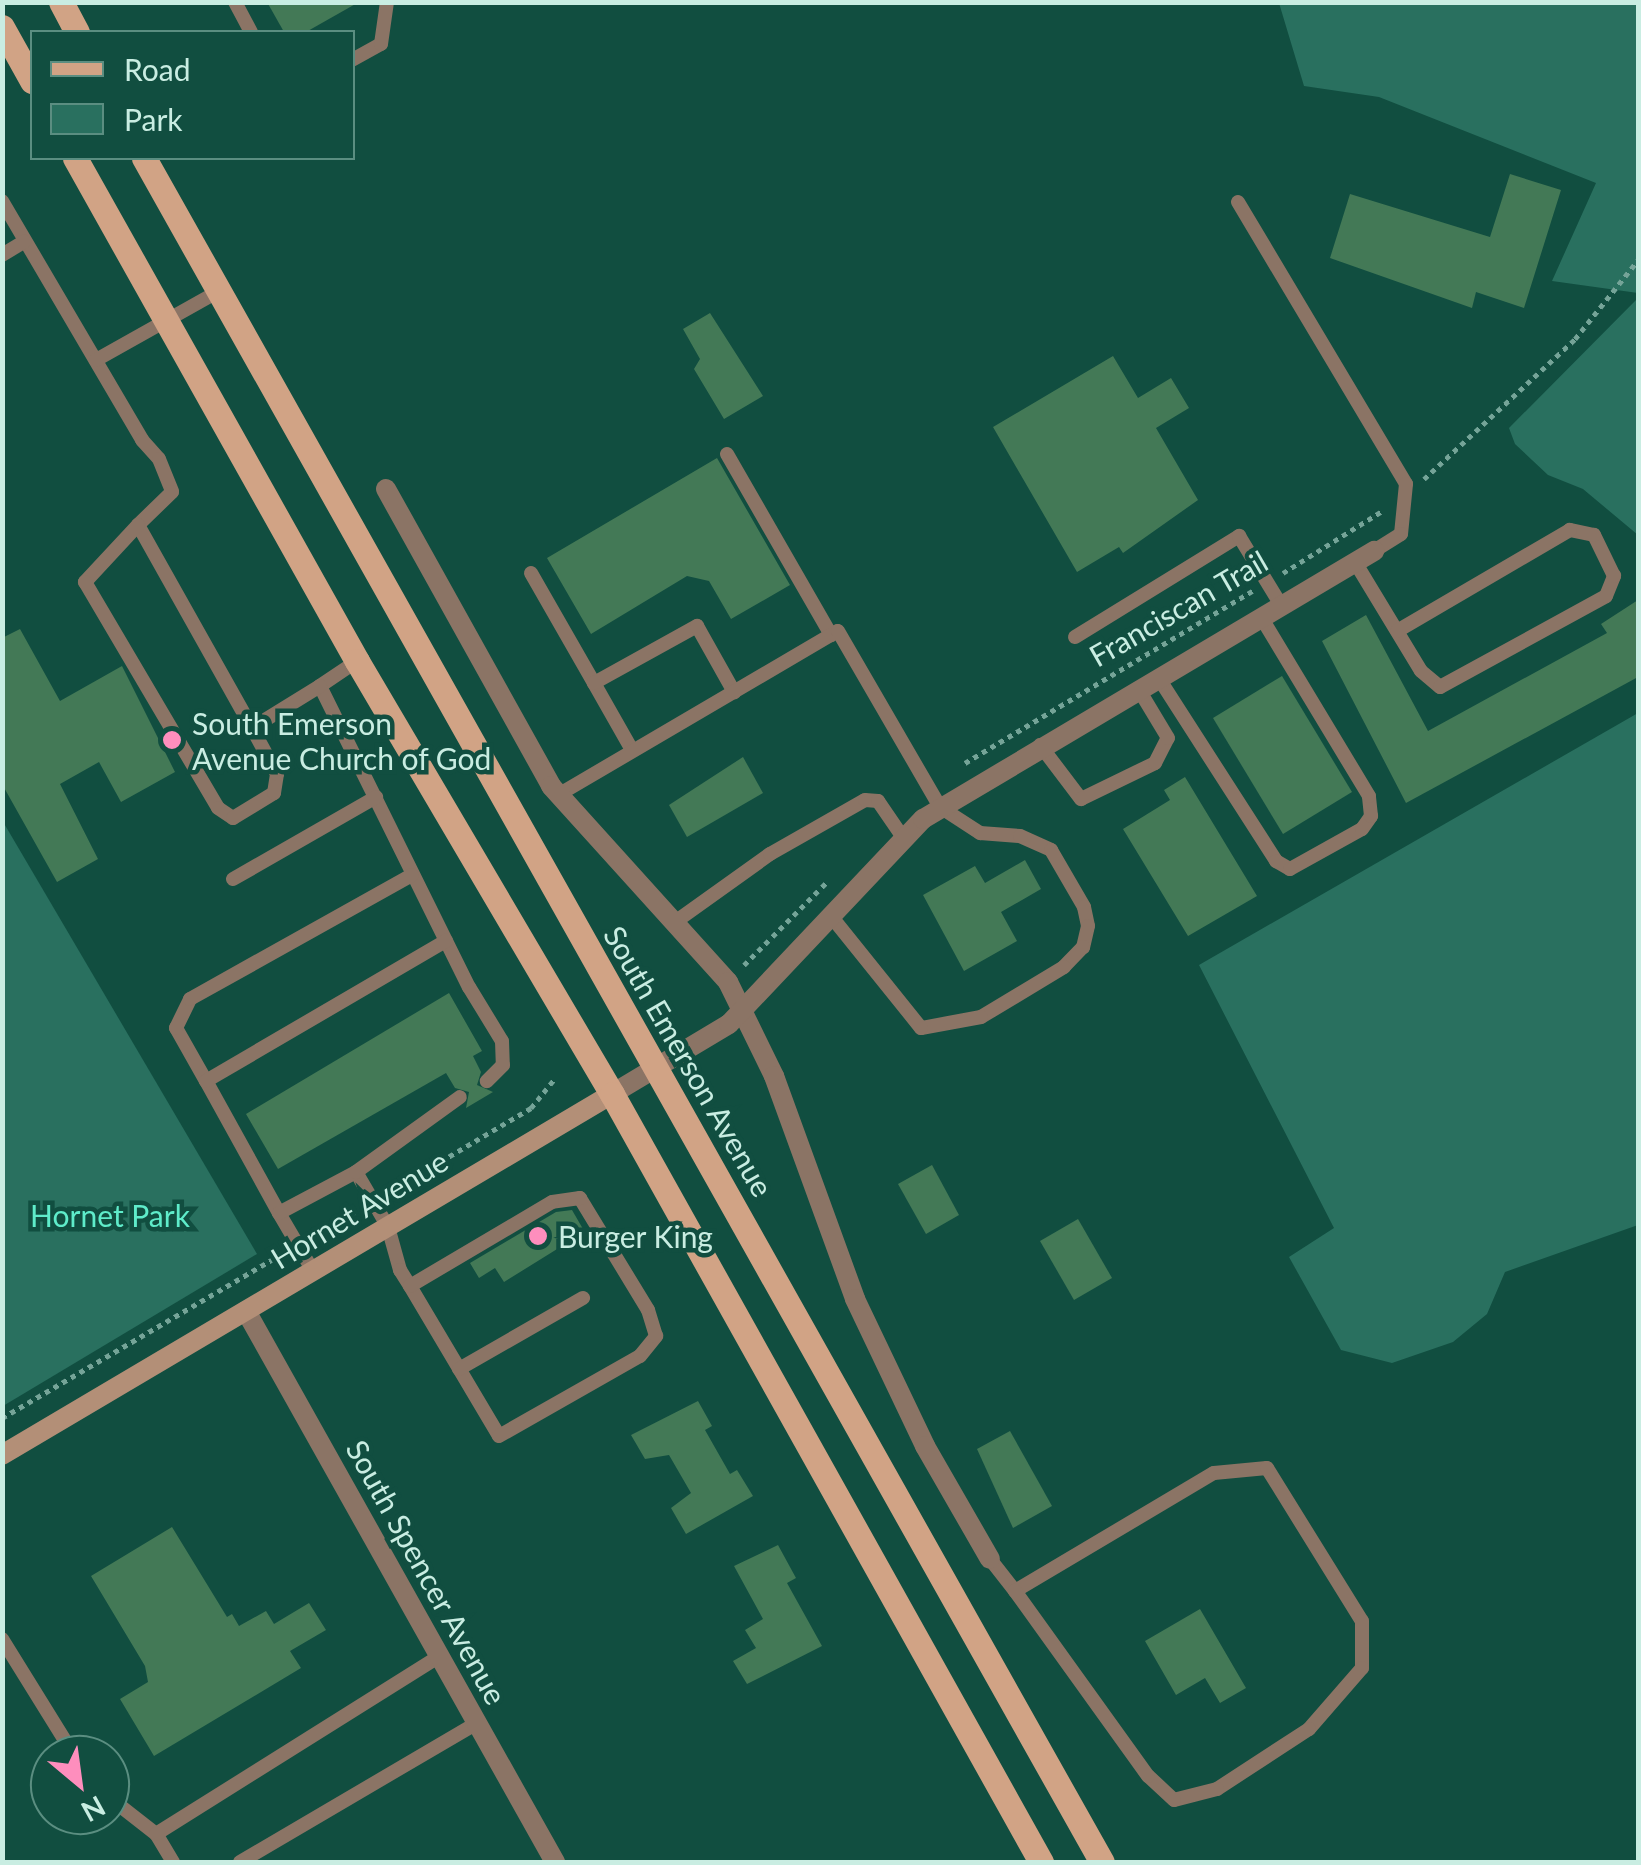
<!DOCTYPE html>
<html>
<head>
<meta charset="utf-8">
<style>
	body { margin:0 }
	#map { position:relative; width:1641px; height:1865px; overflow:hidden; background:#114e40; font-family:Lato,sans-serif }
	div>[style] { position:absolute }
	.green>* { inset:0; background:#29705f }
	.building>* { inset:0; background:#437956 }
	.path>* { height:5px; margin-top:-2.5px; transform-origin:0; background:repeating-linear-gradient(90deg,#75a498 0 5px,transparent 0 10px) }
	.lane>* { height:14px; margin:-7px; padding:0 7px; transform-origin:7px; border-radius:7px; background:#8b7465 }
	.street>* { height:20px; margin:-10px; padding:0 10px; transform-origin:10px; border-radius:10px; background:#8b7465 }
	.secondary>* { height:20px; margin:-10px; padding:0 10px; transform-origin:10px; border-radius:10px; background:#b38f77 }
	.primary>* { height:25px; margin:-12.5px; padding:0 12.5px; transform-origin:12.5px; border-radius:12.5px; background:#d1a385 }
	.dots>* { width:28px; height:28px; translate:-50% -50%; box-sizing:border-box; border:5px solid #114e40; border-radius:50% }
	span { translate:-50% -50%; white-space:nowrap; text-align:center; line-height:1.15; -webkit-text-stroke:9px #114e40; paint-order:stroke }
	.street-label { font-size:30px; color:#c9ede2 }
	.poi-label { font-size:30px; color:#c9ede2 }
	.left { translate:0 -50%; text-align:left }
	.park-label { font-size:30px; color:#5fecca }
	.frame { position:absolute; inset:0; border:5px solid #c9ede2; pointer-events:none }
	.legend { position:absolute; left:30px; top:30px; width:325px; height:130px; box-sizing:border-box; background:#114e40; border:2px solid #5b8e81; margin:0; padding:12px 18px; list-style:none; font-size:30px; color:#c9ede2 }
	.legend li { display:flex; align-items:center; gap:20px; height:50px }
	.legend b { width:50px; border:2px solid #5b8e81 }
	.north { position:absolute; left:30px; top:1735px; width:100px; height:100px; box-sizing:border-box; background:#114e40; border:2px solid #5b8e81; border-radius:50%; rotate:151deg; font-size:28px; font-weight:700; line-height:40px; text-align:center; color:#c9ede2 }
	.north::after { content:''; display:block; margin:auto; width:35px; height:45px; background:#fe8ebd; clip-path:polygon(50% 0,100% 100%,50% 72%,0 100%) }
</style>
</head>
<body>
<div id="map">
	<div class="green">
		<i style="clip-path:polygon(1279px 3px,1638px 3px,1638px 293px,1552px 281px,1596px 183px,1379px 97px,1304px 86px)"></i>
		<i style="clip-path:polygon(1638px 298px,1638px 535px,1583px 489px,1548px 475px,1515px 444px,1509px 428px)"></i>
		<i style="clip-path:polygon(1638px 713px,1638px 1225px,1505px 1272px,1487px 1314px,1453px 1342px,1392px 1363px,1341px 1350px,1289px 1257px,1334px 1228px,1199px 965px)"></i>
		<i style="clip-path:polygon(2px 820px,257px 1254px,3px 1406px,2px 1406px)"></i>
	</div>
	<div class="building">
		<i style="clip-path:polygon(267px 2px,359px 2px,306px 32px,284px 32px)"></i>
		<i style="clip-path:polygon(1510px 174px,1561px 190px,1524px 308px,1476px 292px,1472px 308px,1330px 258px,1350px 194px,1490px 237px)"></i>
		<i style="clip-path:polygon(710px 313px,763px 396px,724px 419px,694px 369px,700px 359px,683px 329px)"></i>
		<i style="clip-path:polygon(1113px 356px,1138px 398px,1171px 378px,1189px 408px,1156px 428px,1198px 500px,1123px 553px,1119px 547px,1077px 572px,993px 427px)"></i>
		<i style="clip-path:polygon(717px 458px,790px 585px,731px 619px,709px 581px,687px 576px,591px 634px,547px 558px)"></i>
		<i style="clip-path:polygon(1638px 600px,1638px 677px,1406px 803px,1322px 641px,1366px 615px,1428px 731px,1607px 633px,1601px 624px)"></i>
		<i style="clip-path:polygon(20px 629px,60px 701px,122px 666px,175px 772px,121px 802px,99px 762px,60px 784px,98px 859px,57px 882px,2px 784px,2px 638px)"></i>
		<i style="clip-path:polygon(1282px 676px,1352px 792px,1283px 834px,1213px 718px)"></i>
		<i style="clip-path:polygon(743px 757px,763px 793px,687px 837px,669px 805px)"></i>
		<i style="clip-path:polygon(1185px 777px,1257px 896px,1188px 936px,1123px 829px,1170px 800px,1164px 790px)"></i>
		<i style="clip-path:polygon(1025px 860px,1041px 889px,1001px 912px,1017px 941px,964px 971px,923px 895px,975px 866px,985px 883px)"></i>
		<i style="clip-path:polygon(449px 993px,482px 1051px,473px 1056px,481px 1072px,477px 1085px,493px 1092px,466px 1108px,469px 1092px,455px 1088px,446px 1073px,278px 1169px,246px 1114px)"></i>
		<i style="clip-path:polygon(932px 1165px,959px 1215px,926px 1234px,898px 1184px)"></i>
		<i style="clip-path:polygon(572px 1210px,583px 1229px,562px 1246px,504px 1282px,495px 1268px,479px 1278px,470px 1263px,556px 1212px)"></i>
		<i style="clip-path:polygon(1078px 1219px,1112px 1278px,1074px 1300px,1040px 1241px)"></i>
		<i style="clip-path:polygon(698px 1401px,712px 1426px,705px 1430px,730px 1474px,737px 1470px,753px 1496px,686px 1534px,671px 1508px,691px 1493px,669px 1455px,645px 1459px,631px 1435px)"></i>
		<i style="clip-path:polygon(1010px 1431px,1052px 1506px,1013px 1528px,977px 1449px)"></i>
		<i style="clip-path:polygon(172px 1527px,227px 1617px,232px 1614px,239px 1626px,266px 1611px,274px 1624px,309px 1603px,326px 1630px,290px 1651px,301px 1668px,154px 1756px,120px 1699px,148px 1682px,145px 1666px,91px 1576px)"></i>
		<i style="clip-path:polygon(778px 1545px,796px 1578px,787px 1583px,822px 1646px,747px 1684px,733px 1661px,756px 1648px,745px 1630px,763px 1619px,734px 1566px)"></i>
		<i style="clip-path:polygon(1200px 1609px,1246px 1688px,1220px 1703px,1205px 1678px,1176px 1695px,1145px 1641px)"></i>
	</div>
	<div class="path">
		<i style="left:1424px;top:479px;width:206px;rotate:-42.8deg"></i>
		<i style="left:1575px;top:339px;width:101px;rotate:-51.4deg"></i>
		<i style="left:1283px;top:573px;width:119px;rotate:-32deg"></i>
		<i style="left:965px;top:763px;width:335px;rotate:-30.9deg"></i>
		<i style="left:744px;top:965px;width:119px;rotate:-45deg"></i>
		<i style="left:389px;top:1192px;width:165px;rotate:-30.6deg"></i>
		<i style="left:531px;top:1108px;width:38px;rotate:-51deg"></i>
		<i style="left:316px;top:1234px;width:48px;rotate:-29.7deg"></i>
		<i style="left:2px;top:1418px;width:322px;rotate:-30.4deg"></i>
	</div>
	<div class="lane">
		<i style="left:235px;top:2px;width:34px;rotate:62deg"></i>
		<i style="left:352px;top:60px;width:33px;rotate:-29deg"></i>
		<i style="left:381px;top:44px;width:42px;rotate:-81.9deg"></i>
		<i style="left:2px;top:201px;width:277px;rotate:59.6deg"></i>
		<i style="left:142px;top:440px;width:25px;rotate:48deg"></i>
		<i style="left:159px;top:459px;width:35px;rotate:68deg"></i>
		<i style="left:172px;top:492px;width:47px;rotate:135.9deg"></i>
		<i style="left:1238px;top:202px;width:328px;rotate:59.2deg"></i>
		<i style="left:1406px;top:484px;width:50px;rotate:95.7deg"></i>
		<i style="left:1401px;top:534px;width:32px;rotate:148deg"></i>
		<i style="left:2px;top:255px;width:26px;rotate:-31deg"></i>
		<i style="left:96px;top:360px;width:141px;rotate:-29.3deg"></i>
		<i style="left:727px;top:454px;width:209px;rotate:60.1deg"></i>
		<i style="left:1355px;top:562px;width:127px;rotate:58.8deg"></i>
		<i style="left:1421px;top:671px;width:25px;rotate:40deg"></i>
		<i style="left:1440px;top:687px;width:189px;rotate:-28.7deg"></i>
		<i style="left:1606px;top:596px;width:22px;rotate:-68deg"></i>
		<i style="left:1614px;top:576px;width:46px;rotate:-116deg"></i>
		<i style="left:1594px;top:535px;width:25px;rotate:-168deg"></i>
		<i style="left:1570px;top:530px;width:200px;rotate:149.7deg"></i>
		<i style="left:531px;top:573px;width:127px;rotate:60.2deg"></i>
		<i style="left:1075px;top:637px;width:193px;rotate:-31.6deg"></i>
		<i style="left:1239px;top:536px;width:81px;rotate:58.7deg"></i>
		<i style="left:357px;top:661px;width:45px;rotate:146deg"></i>
		<i style="left:320px;top:686px;width:336px;rotate:63.7deg"></i>
		<i style="left:469px;top:987px;width:63px;rotate:58.6deg"></i>
		<i style="left:502px;top:1041px;width:24px;rotate:88deg"></i>
		<i style="left:503px;top:1065px;width:23px;rotate:135deg"></i>
		<i style="left:1158px;top:677px;width:219px;rotate:57.3deg"></i>
		<i style="left:1276px;top:861px;width:16px;rotate:30deg"></i>
		<i style="left:1290px;top:869px;width:82px;rotate:-29.1deg"></i>
		<i style="left:1362px;top:829px;width:16px;rotate:-55deg"></i>
		<i style="left:1371px;top:816px;width:20px;rotate:-96deg"></i>
		<i style="left:1369px;top:796px;width:209px;rotate:-121.1deg"></i>
		<i style="left:252px;top:728px;width:233px;rotate:-119.3deg"></i>
		<i style="left:138px;top:525px;width:78px;rotate:132.9deg"></i>
		<i style="left:85px;top:582px;width:262px;rotate:59.5deg"></i>
		<i style="left:218px;top:808px;width:18px;rotate:34deg"></i>
		<i style="left:233px;top:818px;width:48px;rotate:-31.4deg"></i>
		<i style="left:274px;top:793px;width:19px;rotate:-81deg"></i>
		<i style="left:277px;top:774px;width:52px;rotate:-118.5deg"></i>
		<i style="left:252px;top:728px;width:80px;rotate:-31.7deg"></i>
		<i style="left:1040px;top:745px;width:68px;rotate:52.8deg"></i>
		<i style="left:1081px;top:799px;width:82px;rotate:-25.9deg"></i>
		<i style="left:1155px;top:763px;width:28px;rotate:-63deg"></i>
		<i style="left:1168px;top:738px;width:58px;rotate:-121deg"></i>
		<i style="left:632px;top:750px;width:77px;rotate:-119.6deg"></i>
		<i style="left:594px;top:683px;width:118px;rotate:-29deg"></i>
		<i style="left:697px;top:626px;width:76px;rotate:60.7deg"></i>
		<i style="left:558px;top:795px;width:324px;rotate:-30.4deg"></i>
		<i style="left:838px;top:631px;width:203px;rotate:59.9deg"></i>
		<i style="left:940px;top:807px;width:48px;rotate:33deg"></i>
		<i style="left:980px;top:833px;width:40px;rotate:4.3deg"></i>
		<i style="left:1020px;top:836px;width:34px;rotate:24deg"></i>
		<i style="left:1051px;top:850px;width:66px;rotate:59.9deg"></i>
		<i style="left:1084px;top:907px;width:19px;rotate:78deg"></i>
		<i style="left:1088px;top:926px;width:22px;rotate:103deg"></i>
		<i style="left:1083px;top:947px;width:28px;rotate:134deg"></i>
		<i style="left:1064px;top:967px;width:97px;rotate:148.9deg"></i>
		<i style="left:981px;top:1017px;width:61px;rotate:169.6deg"></i>
		<i style="left:921px;top:1028px;width:145px;rotate:-128.8deg"></i>
		<i style="left:233px;top:879px;width:165px;rotate:-29.8deg"></i>
		<i style="left:675px;top:922px;width:117px;rotate:-35.6deg"></i>
		<i style="left:770px;top:854px;width:109px;rotate:-29.6deg"></i>
		<i style="left:865px;top:800px;width:13px;rotate:4deg"></i>
		<i style="left:878px;top:801px;width:42px;rotate:55.6deg"></i>
		<i style="left:206px;top:1081px;width:61px;rotate:-119.5deg"></i>
		<i style="left:176px;top:1028px;width:32px;rotate:-64deg"></i>
		<i style="left:190px;top:999px;width:254px;rotate:-29.2deg"></i>
		<i style="left:356px;top:1172px;width:64px;rotate:59.8deg"></i>
		<i style="left:388px;top:1227px;width:45px;rotate:74.4deg"></i>
		<i style="left:400px;top:1270px;width:19px;rotate:58deg"></i>
		<i style="left:410px;top:1286px;width:174px;rotate:59.3deg"></i>
		<i style="left:499px;top:1436px;width:162px;rotate:-29.6deg"></i>
		<i style="left:640px;top:1356px;width:26px;rotate:-51deg"></i>
		<i style="left:656px;top:1336px;width:27px;rotate:-107deg"></i>
		<i style="left:648px;top:1310px;width:131px;rotate:-121.3deg"></i>
		<i style="left:580px;top:1198px;width:28px;rotate:172deg"></i>
		<i style="left:552px;top:1202px;width:165px;rotate:149.4deg"></i>
		<i style="left:279px;top:1213px;width:151px;rotate:-118.9deg"></i>
		<i style="left:206px;top:1081px;width:278px;rotate:-30.3deg"></i>
		<i style="left:313px;top:1271px;width:67px;rotate:-120.4deg"></i>
		<i style="left:279px;top:1213px;width:87px;rotate:-28deg"></i>
		<i style="left:356px;top:1172px;width:128px;rotate:-35.8deg"></i>
		<i style="left:459px;top:1369px;width:143px;rotate:-29.8deg"></i>
		<i style="left:990px;top:1559px;width:41px;rotate:52deg"></i>
		<i style="left:1015px;top:1591px;width:231px;rotate:-30.7deg"></i>
		<i style="left:1214px;top:1473px;width:53px;rotate:-5.4deg"></i>
		<i style="left:1267px;top:1468px;width:180px;rotate:58.2deg"></i>
		<i style="left:1362px;top:1621px;width:47px;rotate:90deg"></i>
		<i style="left:1362px;top:1668px;width:81px;rotate:131deg"></i>
		<i style="left:1309px;top:1729px;width:110px;rotate:146.9deg"></i>
		<i style="left:1217px;top:1789px;width:44px;rotate:165.7deg"></i>
		<i style="left:1174px;top:1800px;width:35px;rotate:-137deg"></i>
		<i style="left:1148px;top:1776px;width:228px;rotate:-125.7deg"></i>
		<i style="left:2px;top:1639px;width:137px;rotate:58.2deg"></i>
		<i style="left:110px;top:1798px;width:58px;rotate:38deg"></i>
		<i style="left:173px;top:1862px;width:33px;rotate:-121deg"></i>
		<i style="left:156px;top:1834px;width:335px;rotate:-32.1deg"></i>
		<i style="left:240px;top:1862px;width:275px;rotate:-30.4deg"></i>
	</div>
	<div class="street">
		<i style="left:386px;top:489px;width:340px;rotate:60.9deg"></i>
		<i style="left:551px;top:786px;width:264px;rotate:47.9deg"></i>
		<i style="left:728px;top:982px;width:105px;rotate:63.9deg"></i>
		<i style="left:774px;top:1076px;width:237px;rotate:70deg"></i>
		<i style="left:855px;top:1299px;width:163px;rotate:64.5deg"></i>
		<i style="left:925px;top:1446px;width:130px;rotate:60.1deg"></i>
		<i style="left:612px;top:1094px;width:136px;rotate:-30.9deg"></i>
		<i style="left:729px;top:1024px;width:282px;rotate:-46.6deg"></i>
		<i style="left:923px;top:819px;width:525px;rotate:-30.72deg"></i>
		<i style="left:246px;top:1311px;width:632px;rotate:60.72deg"></i>
	</div>
	<div class="secondary">
		<i style="left:2px;top:1455px;width:709px;rotate:-30.62deg"></i>
	</div>
	<div class="primary">
		<i style="left:61px;top:2px;width:34px;rotate:62deg"></i>
		<i style="left:2px;top:27px;width:62px;rotate:60.9deg"></i>
		<i style="left:75px;top:158px;width:577px;rotate:60.72deg"></i>
		<i style="left:357px;top:661px;width:503px;rotate:59.51deg"></i>
		<i style="left:612px;top:1094px;width:880px;rotate:60.81deg"></i>
		<i style="left:144px;top:158px;width:1955px;rotate:60.66deg"></i>
	</div>
	<div class="dots">
		<i style="left:172px;top:740px;background:#fe8ebd"></i>
		<i style="left:538px;top:1236px;background:#fe8ebd"></i>
	</div>
	<div class="street-label">
		<span style="left:1178px;top:608px;rotate:-30deg">Franciscan Trail</span>
		<span style="left:689px;top:1061px;rotate:60deg">South Emerson Avenue</span>
		<span style="left:359px;top:1209px;rotate:-31deg">Hornet Avenue</span>
		<span style="left:427px;top:1572px;rotate:61deg">South Spencer Avenue</span>
	</div>
	<div class="poi-label">
		<span class="left" style="left:192px;top:740px">South Emerson<br>Avenue Church of God</span>
		<span class="left" style="left:558px;top:1236px">Burger King</span>
	</div>
	<div class="park-label">
		<span style="left:110px;top:1215px">Hornet Park</span>
	</div>
	<div class="frame"></div>
	<ul class="legend">
	<li><b style="height:12px;background:#d1a385"></b>Road</li>
	<li><b style="height:28px;background:#29705f"></b>Park</li>
	</ul>
	<div class="north">N</div>
</div>
</body>
</html>
